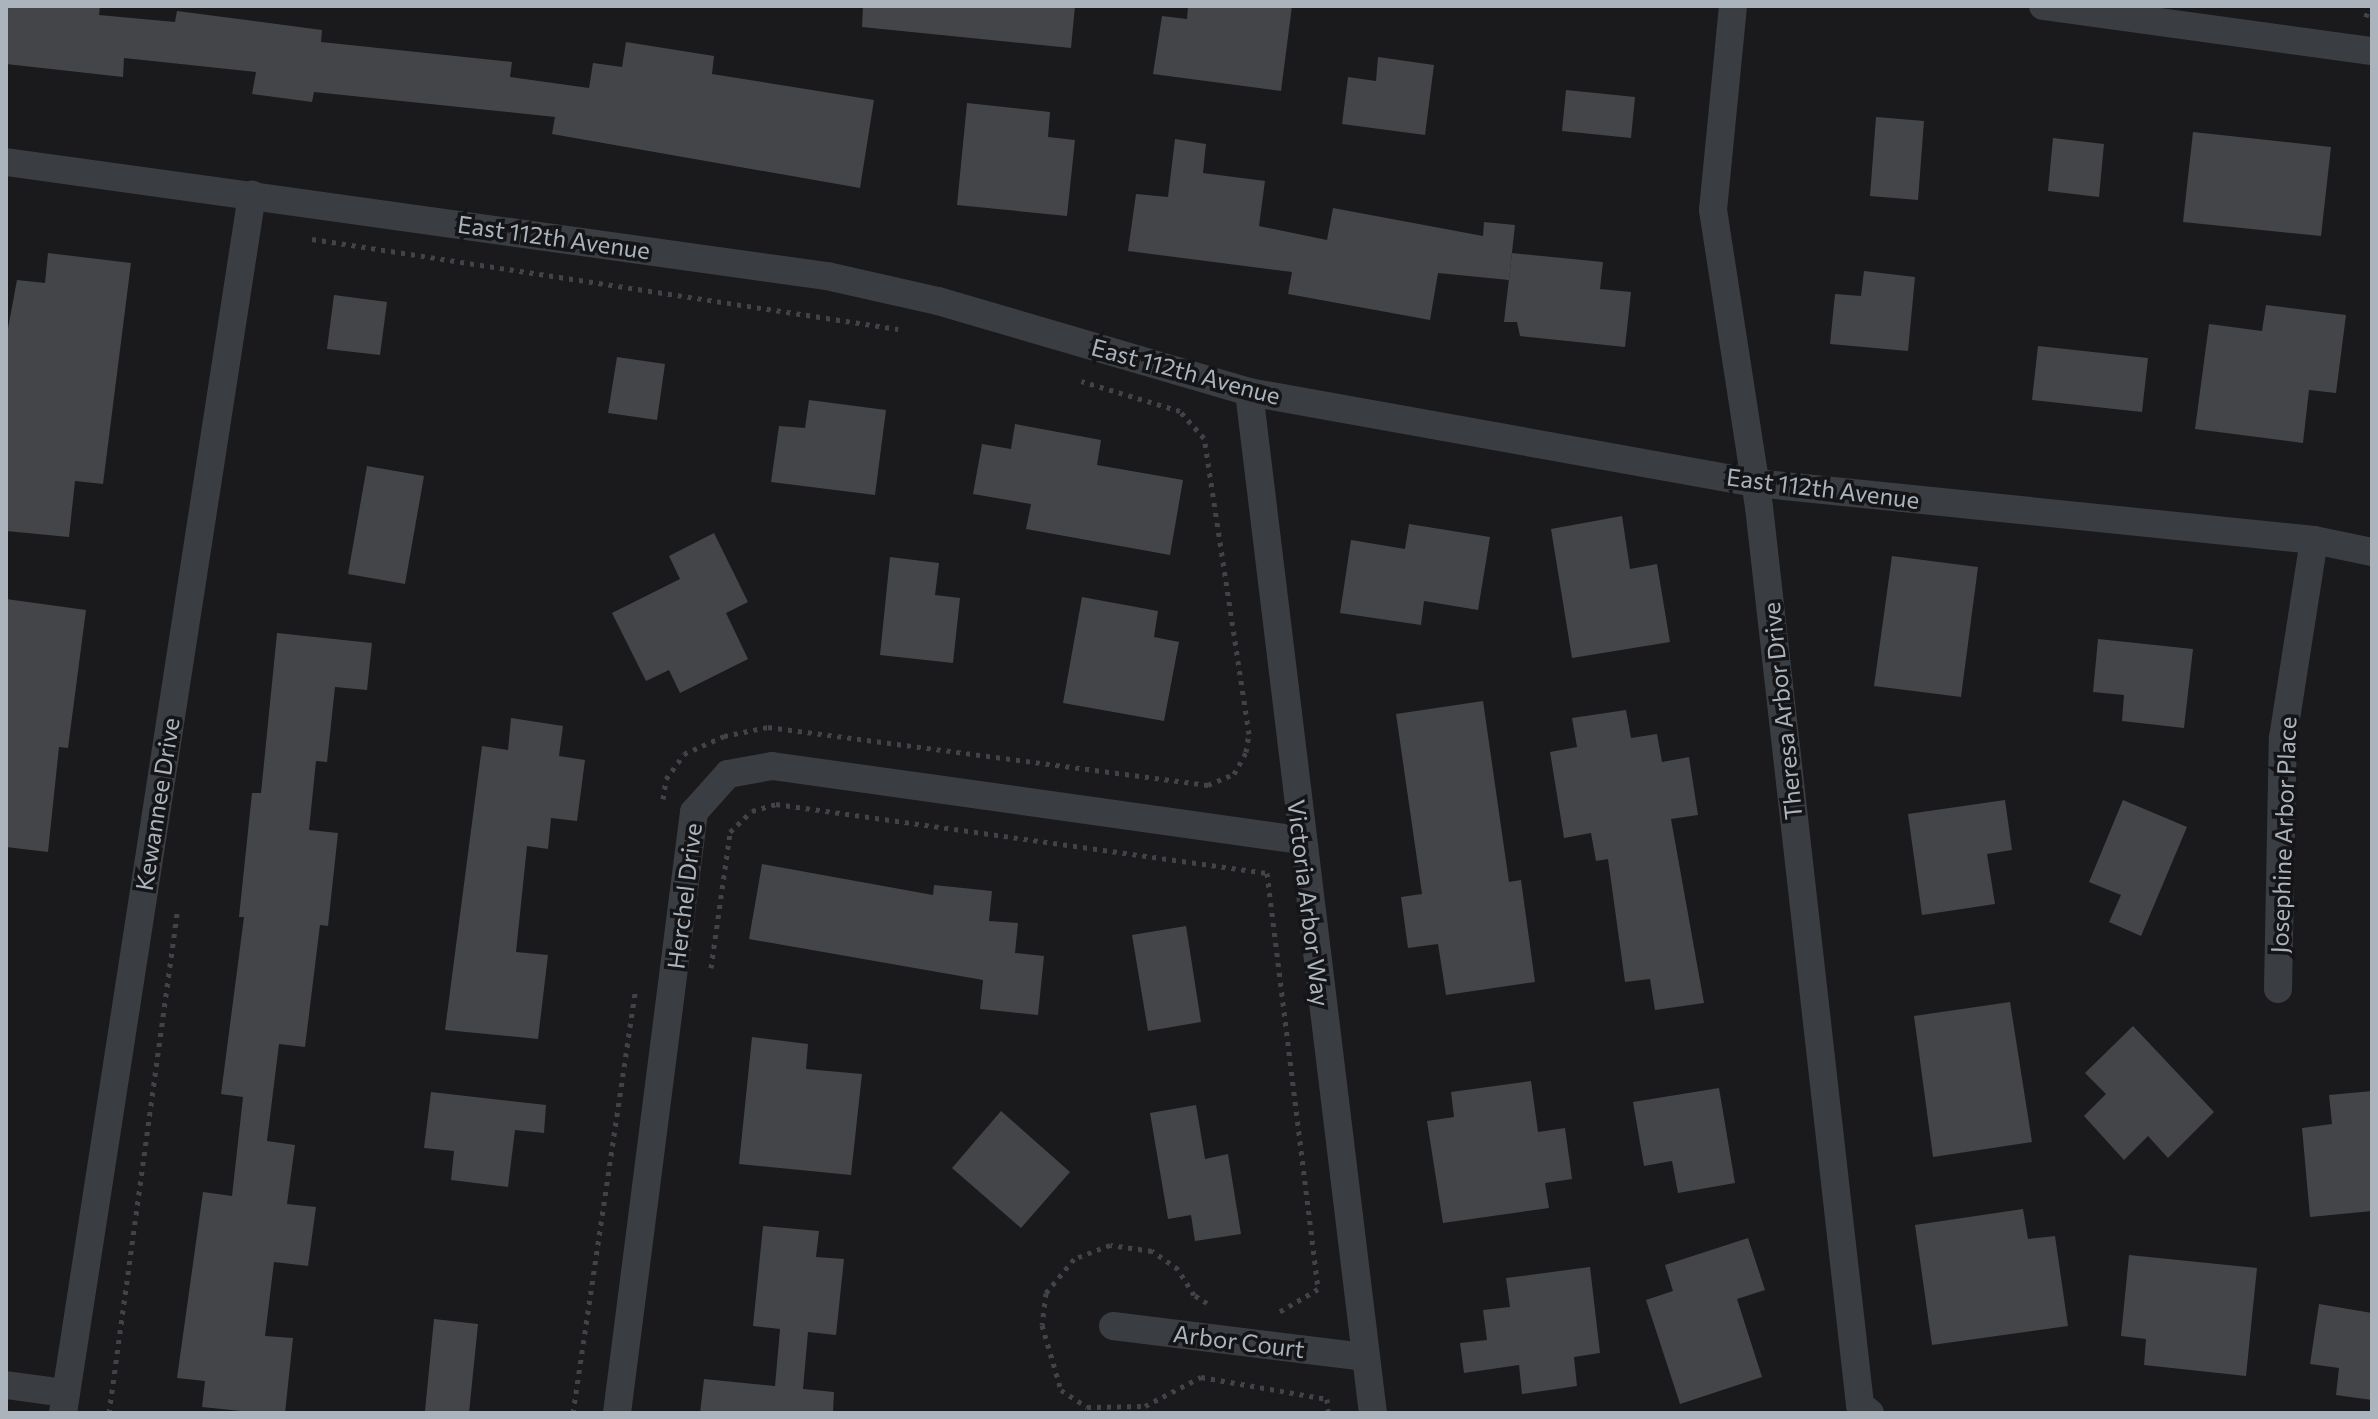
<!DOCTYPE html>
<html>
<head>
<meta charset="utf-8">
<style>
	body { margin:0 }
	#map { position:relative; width:2378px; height:1419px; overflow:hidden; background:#1a1a1c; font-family:Commissioner,sans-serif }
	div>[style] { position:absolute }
	.building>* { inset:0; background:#444549 }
	.path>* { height:5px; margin-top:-2.5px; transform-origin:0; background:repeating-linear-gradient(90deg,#404449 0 4px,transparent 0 10px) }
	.minor>* { height:28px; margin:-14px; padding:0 14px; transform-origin:14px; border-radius:14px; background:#3a3d42 }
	span { translate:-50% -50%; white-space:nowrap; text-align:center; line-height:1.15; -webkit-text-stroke:7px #151518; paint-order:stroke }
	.street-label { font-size:24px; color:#abb4bd }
	.frame { position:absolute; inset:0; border:8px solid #abb4bd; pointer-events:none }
</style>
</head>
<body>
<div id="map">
	<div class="building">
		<i style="clip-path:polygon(6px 6px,100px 6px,99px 15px,175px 22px,177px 11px,322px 30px,321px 42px,512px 62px,510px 77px,589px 88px,593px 63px,622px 67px,626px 42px,714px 56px,712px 74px,874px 100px,860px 188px,552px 134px,555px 117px,314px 92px,312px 102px,252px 94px,256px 72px,124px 58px,123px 77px,6px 64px)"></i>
		<i style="clip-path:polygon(863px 6px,1075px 6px,1071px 48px,862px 27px)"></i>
		<i style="clip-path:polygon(1188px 6px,1292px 6px,1281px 91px,1153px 74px,1162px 16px,1187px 19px)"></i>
		<i style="clip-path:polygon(1378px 57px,1434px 65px,1425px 135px,1342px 124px,1348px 77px,1376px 81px)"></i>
		<i style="clip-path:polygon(1566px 90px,1635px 97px,1631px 138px,1562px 131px)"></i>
		<i style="clip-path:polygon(967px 103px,1050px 112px,1048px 137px,1075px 140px,1067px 216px,957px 205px)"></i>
		<i style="clip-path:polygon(1876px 117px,1924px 121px,1918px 200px,1870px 196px)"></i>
		<i style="clip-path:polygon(2193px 132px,2331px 147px,2321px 236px,2183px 222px)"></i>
		<i style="clip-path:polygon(2053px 138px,2104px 144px,2099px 197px,2048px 191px)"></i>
		<i style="clip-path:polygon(1175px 139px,1206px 144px,1203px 173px,1265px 181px,1259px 226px,1327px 240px,1333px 208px,1483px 236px,1484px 222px,1515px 225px,1509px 280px,1438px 273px,1430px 320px,1288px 294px,1292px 272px,1128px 251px,1136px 194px,1168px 197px)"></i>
		<i style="clip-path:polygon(48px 253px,131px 263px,103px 484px,75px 481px,69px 537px,6px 531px,6px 339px,17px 280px,45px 283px)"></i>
		<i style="clip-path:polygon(1512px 253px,1603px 262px,1600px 289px,1631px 292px,1625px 347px,1520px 336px,1517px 322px,1504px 322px)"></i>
		<i style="clip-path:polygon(1864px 271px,1915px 277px,1908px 351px,1830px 344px,1835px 294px,1861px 296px)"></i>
		<i style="clip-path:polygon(334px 295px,387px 302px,380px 355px,327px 349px)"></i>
		<i style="clip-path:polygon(2266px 305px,2346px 315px,2336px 393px,2309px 390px,2303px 443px,2195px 429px,2209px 324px,2262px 331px)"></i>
		<i style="clip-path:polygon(2038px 346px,2148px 358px,2142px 412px,2032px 400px)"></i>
		<i style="clip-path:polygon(617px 357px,665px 364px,657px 420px,608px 413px)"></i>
		<i style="clip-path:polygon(809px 400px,886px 410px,875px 495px,771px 482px,779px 426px,805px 428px)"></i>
		<i style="clip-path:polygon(1015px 424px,1101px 440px,1097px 465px,1183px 480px,1170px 555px,1026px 529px,1031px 504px,973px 494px,982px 444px,1011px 449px)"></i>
		<i style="clip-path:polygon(367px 466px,424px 476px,405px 584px,348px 574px)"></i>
		<i style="clip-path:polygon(1622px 516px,1630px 569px,1657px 564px,1670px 642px,1572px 658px,1551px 529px)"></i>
		<i style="clip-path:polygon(1409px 524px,1490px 537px,1478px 610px,1424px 601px,1421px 625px,1340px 613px,1351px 540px,1405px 549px)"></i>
		<i style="clip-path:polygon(714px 533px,748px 602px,726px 613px,748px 659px,680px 693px,669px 670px,646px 681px,612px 613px,680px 579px,669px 556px)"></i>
		<i style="clip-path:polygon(1892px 556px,1978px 567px,1961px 697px,1874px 686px)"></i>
		<i style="clip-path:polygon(890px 557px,939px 563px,935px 595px,960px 598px,953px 663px,880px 655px)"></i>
		<i style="clip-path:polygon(1082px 597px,1158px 611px,1154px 637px,1179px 642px,1164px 721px,1063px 703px)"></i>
		<i style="clip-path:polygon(6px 599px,86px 610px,68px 748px,59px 747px,48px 852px,6px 847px)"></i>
		<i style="clip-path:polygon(277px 633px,372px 643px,367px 690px,335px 687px,327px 762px,316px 761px,309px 830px,338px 833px,328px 926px,320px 925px,305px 1047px,279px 1044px,267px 1141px,295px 1145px,287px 1204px,316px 1207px,308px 1266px,274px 1262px,265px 1336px,293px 1338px,285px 1413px,261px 1413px,202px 1407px,205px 1381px,177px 1378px,203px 1192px,232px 1196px,243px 1097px,221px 1094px,244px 917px,239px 917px,252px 793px,261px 793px)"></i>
		<i style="clip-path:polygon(2098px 639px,2193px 649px,2184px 728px,2122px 721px,2124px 695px,2093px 692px)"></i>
		<i style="clip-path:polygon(1483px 701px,1509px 882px,1521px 880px,1535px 982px,1446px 995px,1438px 944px,1408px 948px,1401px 897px,1422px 894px,1396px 714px)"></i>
		<i style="clip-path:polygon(1626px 710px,1631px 738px,1657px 734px,1662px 762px,1689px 757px,1698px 815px,1671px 819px,1704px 1003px,1655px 1010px,1650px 979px,1625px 982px,1608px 859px,1596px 861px,1591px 833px,1564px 838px,1550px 752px,1577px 747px,1572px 718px)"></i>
		<i style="clip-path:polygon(511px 718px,563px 726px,559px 756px,585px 760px,577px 821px,551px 818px,548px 849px,527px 846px,516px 952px,548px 955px,538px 1039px,445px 1030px,482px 746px,508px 750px)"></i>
		<i style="clip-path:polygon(2005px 800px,2012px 850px,1987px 854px,1995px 904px,1922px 915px,1908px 814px)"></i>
		<i style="clip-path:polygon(2123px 800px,2187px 827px,2141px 936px,2109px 922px,2121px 895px,2089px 882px)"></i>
		<i style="clip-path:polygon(762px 864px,933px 895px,934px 885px,992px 891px,989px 921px,1018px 923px,1015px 953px,1044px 956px,1038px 1015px,980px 1009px,983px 980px,749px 939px)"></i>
		<i style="clip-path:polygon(1186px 926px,1201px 1022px,1148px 1031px,1132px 935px)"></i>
		<i style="clip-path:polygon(2010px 1002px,2032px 1142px,1933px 1157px,1914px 1016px)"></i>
		<i style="clip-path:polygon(2133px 1026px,2214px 1112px,2168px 1158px,2148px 1136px,2124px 1160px,2084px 1116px,2106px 1094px,2085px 1073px)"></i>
		<i style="clip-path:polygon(752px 1037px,808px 1044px,806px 1069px,862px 1074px,851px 1175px,739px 1164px)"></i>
		<i style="clip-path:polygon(1531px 1081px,1538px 1132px,1565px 1128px,1572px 1179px,1545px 1183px,1549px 1208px,1443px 1223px,1427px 1121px,1454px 1117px,1451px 1092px)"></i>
		<i style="clip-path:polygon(1719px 1088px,1735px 1183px,1678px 1193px,1672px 1161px,1644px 1166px,1633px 1102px)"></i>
		<i style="clip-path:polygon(2372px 1091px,2372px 1211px,2310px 1217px,2302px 1128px,2332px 1124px,2329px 1095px)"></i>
		<i style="clip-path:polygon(431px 1092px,546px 1105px,544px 1133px,515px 1130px,508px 1187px,451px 1180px,454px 1151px,424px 1148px)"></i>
		<i style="clip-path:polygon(1196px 1105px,1205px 1159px,1228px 1154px,1241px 1234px,1195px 1241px,1191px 1215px,1168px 1219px,1150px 1113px)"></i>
		<i style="clip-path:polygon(1001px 1111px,1070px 1172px,1021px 1228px,952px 1168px)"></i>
		<i style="clip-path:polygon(2023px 1209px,2028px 1239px,2055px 1236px,2068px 1326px,1932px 1345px,1915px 1225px)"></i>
		<i style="clip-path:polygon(763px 1226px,819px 1231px,816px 1257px,844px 1259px,836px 1335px,808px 1332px,803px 1389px,834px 1392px,833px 1413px,700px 1413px,704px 1379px,775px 1386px,780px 1329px,753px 1326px)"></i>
		<i style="clip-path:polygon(1748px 1238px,1765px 1290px,1737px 1299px,1762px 1377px,1680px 1404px,1646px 1300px,1673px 1291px,1665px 1265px)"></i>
		<i style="clip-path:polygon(2129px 1255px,2257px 1268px,2246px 1376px,2144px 1365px,2146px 1339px,2121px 1336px)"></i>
		<i style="clip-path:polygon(1590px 1267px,1600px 1353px,1574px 1357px,1577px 1386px,1522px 1394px,1519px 1365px,1464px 1373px,1460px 1343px,1487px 1340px,1483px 1310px,1510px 1307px,1506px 1278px)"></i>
		<i style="clip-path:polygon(2319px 1304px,2372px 1313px,2372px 1400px,2336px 1395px,2339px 1368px,2310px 1364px)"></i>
		<i style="clip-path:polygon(434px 1319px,478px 1324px,469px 1413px,425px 1411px)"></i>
	</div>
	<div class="path">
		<i style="left:2366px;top:17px;width:11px;rotate:-75deg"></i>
		<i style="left:312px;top:239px;width:593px;rotate:8.73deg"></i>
		<i style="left:663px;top:799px;width:20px;rotate:-81deg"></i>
		<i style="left:666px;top:779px;width:31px;rotate:-54deg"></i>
		<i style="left:684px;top:754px;width:44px;rotate:-24.2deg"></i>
		<i style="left:724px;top:736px;width:45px;rotate:-11.6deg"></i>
		<i style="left:768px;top:727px;width:444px;rotate:7.5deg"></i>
		<i style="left:1208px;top:785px;width:28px;rotate:-23deg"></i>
		<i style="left:1234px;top:774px;width:25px;rotate:-61deg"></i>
		<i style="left:1246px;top:752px;width:18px;rotate:-81deg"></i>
		<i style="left:1249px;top:734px;width:299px;rotate:-98.6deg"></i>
		<i style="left:1204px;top:438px;width:36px;rotate:-132deg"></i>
		<i style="left:1180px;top:411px;width:103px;rotate:-163.1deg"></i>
		<i style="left:711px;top:968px;width:137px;rotate:-82deg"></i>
		<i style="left:730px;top:832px;width:30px;rotate:-44deg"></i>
		<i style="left:752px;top:811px;width:25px;rotate:-16deg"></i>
		<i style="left:776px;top:804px;width:496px;rotate:8deg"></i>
		<i style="left:1267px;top:873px;width:419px;rotate:83deg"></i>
		<i style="left:1318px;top:1289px;width:45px;rotate:149.5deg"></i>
		<i style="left:1207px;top:1303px;width:15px;rotate:-148deg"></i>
		<i style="left:1194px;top:1295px;width:31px;rotate:-122deg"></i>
		<i style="left:1178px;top:1269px;width:32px;rotate:-145deg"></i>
		<i style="left:1152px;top:1251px;width:42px;rotate:-171.9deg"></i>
		<i style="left:1110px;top:1245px;width:39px;rotate:159deg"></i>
		<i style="left:1074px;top:1259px;width:44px;rotate:129.5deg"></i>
		<i style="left:1046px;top:1293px;width:32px;rotate:97deg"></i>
		<i style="left:1042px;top:1325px;width:68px;rotate:73.7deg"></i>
		<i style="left:1061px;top:1390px;width:31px;rotate:33deg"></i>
		<i style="left:1087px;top:1407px;width:58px;rotate:-1deg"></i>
		<i style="left:1145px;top:1406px;width:63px;rotate:-27.4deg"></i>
		<i style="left:1201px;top:1377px;width:128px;rotate:9.9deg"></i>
		<i style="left:1327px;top:1399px;width:14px;rotate:86deg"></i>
		<i style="left:109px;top:1413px;width:504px;rotate:-82.24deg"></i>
		<i style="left:573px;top:1413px;width:427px;rotate:-81.6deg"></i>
	</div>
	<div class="minor">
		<i style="left:1733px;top:6px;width:205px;rotate:95.6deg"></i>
		<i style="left:1713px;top:210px;width:301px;rotate:81.2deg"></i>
		<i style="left:1759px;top:507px;width:904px;rotate:83.58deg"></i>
		<i style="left:1860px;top:1405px;width:13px;rotate:39deg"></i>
		<i style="left:2043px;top:6px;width:332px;rotate:7.8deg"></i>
		<i style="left:6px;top:162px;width:829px;rotate:7.91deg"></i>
		<i style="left:827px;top:276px;width:114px;rotate:12.7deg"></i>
		<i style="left:938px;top:301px;width:324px;rotate:16.3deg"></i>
		<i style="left:1249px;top:392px;width:514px;rotate:10.2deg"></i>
		<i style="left:1755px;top:483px;width:562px;rotate:5.82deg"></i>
		<i style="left:2314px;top:540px;width:59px;rotate:11.7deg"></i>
		<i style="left:1249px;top:392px;width:1029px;rotate:83.08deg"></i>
		<i style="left:2278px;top:989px;width:251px;rotate:-88.9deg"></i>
		<i style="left:2283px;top:738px;width:200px;rotate:-81.1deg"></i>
		<i style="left:1113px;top:1326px;width:255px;rotate:7deg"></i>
		<i style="left:6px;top:1385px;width:60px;rotate:7.7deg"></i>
		<i style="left:63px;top:1413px;width:1233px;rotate:-81.18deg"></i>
		<i style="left:617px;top:1413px;width:606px;rotate:-82.7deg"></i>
		<i style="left:694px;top:812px;width:51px;rotate:-48.2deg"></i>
		<i style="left:728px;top:774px;width:45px;rotate:-10.3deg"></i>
		<i style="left:772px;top:766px;width:533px;rotate:7.98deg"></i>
	</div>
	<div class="street-label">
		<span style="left:554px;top:237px;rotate:8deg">East 112th Avenue</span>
		<span style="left:1186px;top:371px;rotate:15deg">East 112th Avenue</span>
		<span style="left:1823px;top:488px;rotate:7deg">East 112th Avenue</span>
		<span style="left:1782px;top:711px;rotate:-96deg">Theresa Arbor Drive</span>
		<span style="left:157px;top:804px;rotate:-81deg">Kewannee Drive</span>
		<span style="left:2283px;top:835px;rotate:-88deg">Josephine Arbor Place</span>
		<span style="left:684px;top:896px;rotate:-83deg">Herchel Drive</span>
		<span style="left:1309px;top:903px;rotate:83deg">Victoria Arbor Way</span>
		<span style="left:1239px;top:1341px;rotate:7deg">Arbor Court</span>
	</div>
	<div class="frame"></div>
</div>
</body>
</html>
